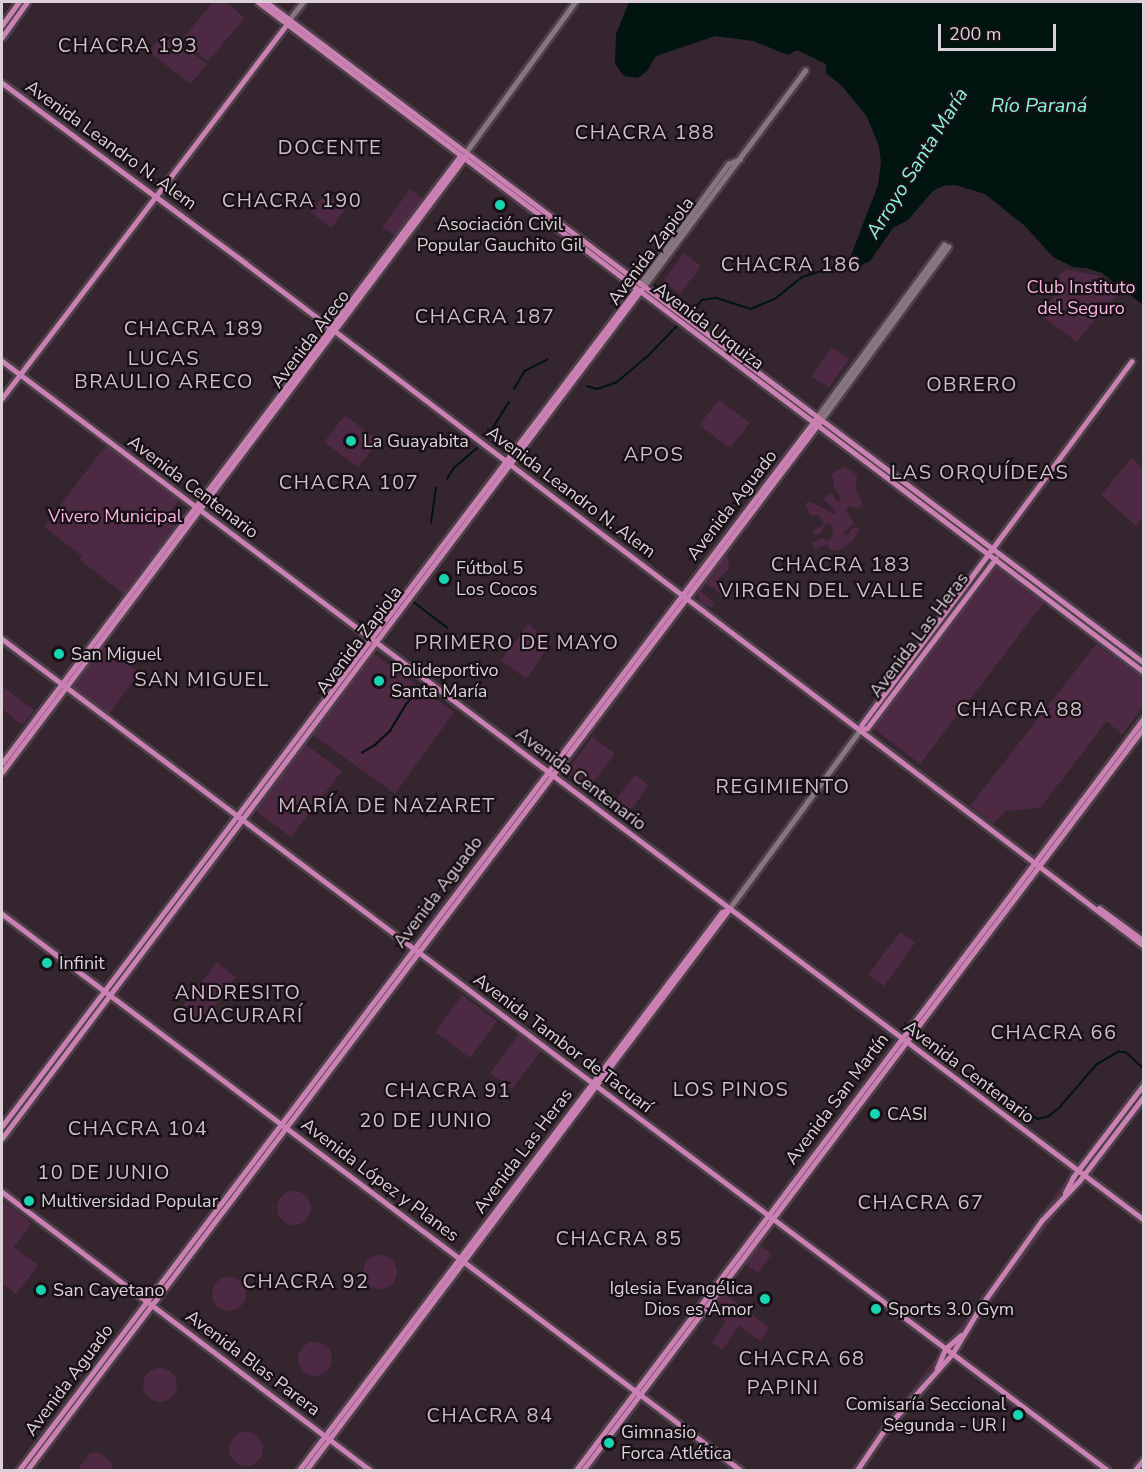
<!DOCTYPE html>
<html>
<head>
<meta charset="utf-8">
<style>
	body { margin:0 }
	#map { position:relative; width:1145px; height:1472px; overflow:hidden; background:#34252e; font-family:"Nunito Sans",sans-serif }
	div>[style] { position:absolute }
	.green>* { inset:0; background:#4e2943 }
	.round { border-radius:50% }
	.water>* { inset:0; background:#01140f }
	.stream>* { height:1.5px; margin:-0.75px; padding:0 0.75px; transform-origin:0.75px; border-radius:0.75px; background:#01140f }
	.roads { filter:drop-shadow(2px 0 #4d4149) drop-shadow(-2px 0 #4d4149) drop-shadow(0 2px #4d4149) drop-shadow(0 -2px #4d4149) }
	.minor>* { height:4.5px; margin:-2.25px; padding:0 2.25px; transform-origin:2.25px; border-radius:2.25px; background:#877580 }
	.major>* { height:5px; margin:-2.5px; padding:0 2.5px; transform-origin:2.5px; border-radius:2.5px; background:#ca80b2 }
	.dots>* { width:16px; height:16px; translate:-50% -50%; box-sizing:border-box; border:3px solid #171015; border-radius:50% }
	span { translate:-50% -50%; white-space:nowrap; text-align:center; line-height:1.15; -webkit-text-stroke:4.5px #171015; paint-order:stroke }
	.street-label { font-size:18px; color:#dcd1d8 }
	.poi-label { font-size:18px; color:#dcd1d8 }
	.left { translate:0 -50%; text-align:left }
	.right { translate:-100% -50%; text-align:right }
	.park-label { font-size:18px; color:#fcb2e3 }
	.neighbourhood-label { font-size:20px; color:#d1bdc9; letter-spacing:1.5px }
	.water-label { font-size:20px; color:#8af3d8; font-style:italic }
	.frame { position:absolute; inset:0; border:3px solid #dcd1d8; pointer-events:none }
	.scale { position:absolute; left:938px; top:24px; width:118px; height:27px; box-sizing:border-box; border:3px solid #dcd1d8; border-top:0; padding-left:8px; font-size:18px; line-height:21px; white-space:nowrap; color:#dcd1d8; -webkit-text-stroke:4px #171015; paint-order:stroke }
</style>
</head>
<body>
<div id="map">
	<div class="green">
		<i style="clip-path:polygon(213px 2px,226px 2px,245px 18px,208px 61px,182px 39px)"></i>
		<i style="clip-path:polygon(165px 32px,207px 64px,191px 84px,149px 52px)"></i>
		<i style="clip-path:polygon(410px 189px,423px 199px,395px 236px,382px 227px)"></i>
		<i style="clip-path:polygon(326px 194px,345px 210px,331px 228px,311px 212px)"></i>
		<i style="clip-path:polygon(684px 253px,701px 266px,680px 294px,663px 281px)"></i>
		<i style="clip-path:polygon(1065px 269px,1100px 276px,1121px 292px,1095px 319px,1077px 342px,1039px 314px,1058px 292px,1056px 279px)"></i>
		<i style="clip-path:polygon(832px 347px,849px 359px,829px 388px,811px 376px)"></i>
		<i style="clip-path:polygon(719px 400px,750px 423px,730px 448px,699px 425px)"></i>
		<i style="clip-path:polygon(345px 415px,379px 441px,358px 467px,324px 442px)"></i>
		<i style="clip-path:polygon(106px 445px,179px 500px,167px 516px,177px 523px,124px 594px,80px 560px,82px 556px,44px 527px)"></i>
		<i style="clip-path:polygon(1131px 458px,1143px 468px,1143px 518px,1136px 526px,1101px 495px)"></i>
		<i style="clip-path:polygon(845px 466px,857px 475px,856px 490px,862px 501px,861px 507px,856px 508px,848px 506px,846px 510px,854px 523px,843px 533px,846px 536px,852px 529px,856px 527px,859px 530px,853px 541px,840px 550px,832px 551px,827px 545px,820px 546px,816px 550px,811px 544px,821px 538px,829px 541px,833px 534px,831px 524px,826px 523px,821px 533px,816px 535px,813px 532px,814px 529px,822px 526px,823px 521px,818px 515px,810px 516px,805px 503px,811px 502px,836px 515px,836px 511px,823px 499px,831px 492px,835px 500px,839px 502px,841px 497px,834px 488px,832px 474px)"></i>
		<i style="clip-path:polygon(721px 552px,728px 557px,729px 569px,718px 579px,732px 593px,723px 598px,716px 590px,706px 584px,701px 591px,713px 602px,714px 605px,711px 608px,700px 602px,696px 588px)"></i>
		<i style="clip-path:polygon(995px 566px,1044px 603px,920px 764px,873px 728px)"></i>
		<i style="clip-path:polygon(528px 624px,552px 642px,526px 679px,501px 660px)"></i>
		<i style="clip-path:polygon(1096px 644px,1143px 678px,1143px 707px,1122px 735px,1107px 721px,1040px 808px,1006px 811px,993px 824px,970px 806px)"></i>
		<i style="clip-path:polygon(102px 645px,139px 673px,109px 714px,70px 686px)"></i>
		<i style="clip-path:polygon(368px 646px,370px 648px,2px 1134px,2px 1129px)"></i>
		<i style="clip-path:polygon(373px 653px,454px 712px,395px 794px,313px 735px)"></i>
		<i style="clip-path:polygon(2px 686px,34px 710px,22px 725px,2px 709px)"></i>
		<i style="clip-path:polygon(592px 737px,615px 754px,588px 789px,566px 772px)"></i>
		<i style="clip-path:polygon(305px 744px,342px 771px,291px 837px,256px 811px)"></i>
		<i style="clip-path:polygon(635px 775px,649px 785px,631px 810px,616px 799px)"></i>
		<i style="clip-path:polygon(541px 783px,543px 786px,25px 1470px,21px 1470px)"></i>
		<i style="clip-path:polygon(900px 932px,915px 943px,884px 986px,868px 975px)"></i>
		<i style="clip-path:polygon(217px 962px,236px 977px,203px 1021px,183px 1006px)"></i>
		<i style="clip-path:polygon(462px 995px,497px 1021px,470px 1058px,435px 1032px)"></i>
		<i style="clip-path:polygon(519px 1034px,541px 1051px,512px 1089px,490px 1073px)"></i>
		<i style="clip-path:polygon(1070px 1174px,1080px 1182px,953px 1354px,862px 1470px,850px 1470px,979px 1302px)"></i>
		<i class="round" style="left:277px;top:1191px;width:34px;height:34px"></i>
		<i style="clip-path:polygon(2px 1200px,32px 1223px,14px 1247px,38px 1265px,16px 1294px,2px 1283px)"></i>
		<i style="clip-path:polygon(758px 1244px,772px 1254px,758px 1273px,744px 1263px)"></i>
		<i class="round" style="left:363px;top:1255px;width:34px;height:34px"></i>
		<i class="round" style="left:212px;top:1277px;width:34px;height:34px"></i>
		<i style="clip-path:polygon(721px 1291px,770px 1328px,760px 1341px,739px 1326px,722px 1350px,712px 1342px,726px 1322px,708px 1309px)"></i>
		<i class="round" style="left:298px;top:1342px;width:34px;height:34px"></i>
		<i class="round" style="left:143px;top:1368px;width:34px;height:34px"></i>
		<i class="round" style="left:229px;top:1432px;width:34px;height:34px"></i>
		<i style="clip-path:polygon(99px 1452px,112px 1463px,113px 1470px,77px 1470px,90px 1453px)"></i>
	</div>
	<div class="water">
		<i style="clip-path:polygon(629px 2px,1143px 2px,1143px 305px,1102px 273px,1087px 268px,1073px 267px,1053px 257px,1025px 226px,985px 194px,955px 185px,943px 186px,933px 191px,908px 220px,893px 228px,870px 261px,860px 266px,851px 265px,850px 258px,878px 185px,881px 162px,879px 146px,866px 115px,842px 86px,826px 73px,826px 64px,797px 50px,788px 55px,753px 41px,715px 36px,656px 56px,647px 71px,638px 78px,624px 76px,615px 64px,616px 34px)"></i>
	</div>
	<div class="stream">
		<i style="left:691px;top:312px;width:16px;rotate:-47deg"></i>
		<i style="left:702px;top:300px;width:15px;rotate:-8deg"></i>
		<i style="left:717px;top:298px;width:36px;rotate:18deg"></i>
		<i style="left:751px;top:309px;width:26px;rotate:-23deg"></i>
		<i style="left:775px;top:299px;width:35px;rotate:-39deg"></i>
		<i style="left:802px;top:277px;width:51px;rotate:-17deg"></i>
		<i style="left:587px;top:386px;width:10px;rotate:17deg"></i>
		<i style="left:597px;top:389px;width:21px;rotate:-19deg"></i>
		<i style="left:617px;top:382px;width:39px;rotate:-40deg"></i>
		<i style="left:647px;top:357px;width:42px;rotate:-46deg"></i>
		<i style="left:514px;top:389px;width:21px;rotate:-59deg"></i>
		<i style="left:525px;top:371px;width:25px;rotate:-27deg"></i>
		<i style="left:487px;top:437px;width:41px;rotate:-57.8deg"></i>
		<i style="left:447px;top:479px;width:13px;rotate:-58deg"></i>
		<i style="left:454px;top:468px;width:30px;rotate:-41deg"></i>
		<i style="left:431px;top:523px;width:35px;rotate:-82deg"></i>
		<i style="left:411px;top:600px;width:46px;rotate:37.1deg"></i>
		<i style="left:362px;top:753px;width:15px;rotate:-32deg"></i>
		<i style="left:375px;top:745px;width:21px;rotate:-43deg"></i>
		<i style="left:390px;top:731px;width:31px;rotate:-59deg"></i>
		<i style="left:406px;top:704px;width:25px;rotate:-45deg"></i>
		<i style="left:964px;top:1073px;width:23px;rotate:13deg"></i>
		<i style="left:986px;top:1078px;width:66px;rotate:38.3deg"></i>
		<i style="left:1038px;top:1119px;width:11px;rotate:-15deg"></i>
		<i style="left:1049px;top:1116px;width:14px;rotate:-39deg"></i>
		<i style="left:1060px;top:1107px;width:55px;rotate:-49.4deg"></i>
		<i style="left:1096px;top:1065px;width:26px;rotate:-31deg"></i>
		<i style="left:1118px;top:1052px;width:8px"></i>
		<i style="left:1126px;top:1052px;width:25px;rotate:43deg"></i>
	</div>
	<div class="roads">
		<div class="minor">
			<i style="left:288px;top:21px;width:24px;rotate:-52deg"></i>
			<i style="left:466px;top:152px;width:185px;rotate:-54deg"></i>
			<i style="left:640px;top:284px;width:149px;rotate:-53.7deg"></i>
			<i style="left:728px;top:164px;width:13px;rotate:-23deg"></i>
			<i style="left:644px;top:286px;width:269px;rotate:-53.2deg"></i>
			<i style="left:817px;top:417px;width:214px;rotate:-53.6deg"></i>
			<i style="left:821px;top:420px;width:215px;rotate:-53.7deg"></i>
			<i style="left:729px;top:909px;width:222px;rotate:-53.8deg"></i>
		</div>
		<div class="major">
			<i style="left:258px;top:2px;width:1111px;rotate:37.1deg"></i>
			<i style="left:266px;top:2px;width:1099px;rotate:36.97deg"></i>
			<i style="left:2px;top:25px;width:29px;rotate:-54deg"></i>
			<i style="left:2px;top:37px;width:43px;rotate:-54.5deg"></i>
			<i style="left:2px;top:83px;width:302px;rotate:36.5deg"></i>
			<i style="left:245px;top:263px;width:1129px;rotate:37.23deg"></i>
			<i style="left:2px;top:361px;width:1429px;rotate:36.95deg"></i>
			<i style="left:2px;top:398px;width:472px;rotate:-52.7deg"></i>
			<i style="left:2px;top:639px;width:1383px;rotate:36.94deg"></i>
			<i style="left:860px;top:730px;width:6px;rotate:-72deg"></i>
			<i style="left:862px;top:724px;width:452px;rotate:-53.4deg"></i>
			<i style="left:860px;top:730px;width:7px;rotate:-16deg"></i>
			<i style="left:867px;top:728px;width:213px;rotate:-52.8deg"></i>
			<i style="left:2px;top:763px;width:760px;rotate:-52.96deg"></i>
			<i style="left:2px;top:772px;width:770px;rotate:-53.03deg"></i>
			<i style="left:1099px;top:908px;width:56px;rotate:36.3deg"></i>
			<i style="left:2px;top:914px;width:924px;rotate:36.99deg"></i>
			<i style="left:2px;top:1126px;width:1051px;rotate:-52.85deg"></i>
			<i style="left:2px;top:1138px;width:1062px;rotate:-53deg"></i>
			<i style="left:2px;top:1192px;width:461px;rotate:37.1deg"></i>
			<i style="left:1065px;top:1193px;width:18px;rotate:-63deg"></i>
			<i style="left:1073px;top:1177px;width:117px;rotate:-52.6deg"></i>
			<i style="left:937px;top:1368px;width:21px;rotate:-67deg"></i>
			<i style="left:945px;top:1349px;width:21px;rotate:-41deg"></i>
			<i style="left:19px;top:1470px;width:1321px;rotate:-52.84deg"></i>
			<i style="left:27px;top:1470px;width:1316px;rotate:-52.9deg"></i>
			<i style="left:299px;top:1470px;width:700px;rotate:-52.84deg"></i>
			<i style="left:722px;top:912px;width:8px;rotate:-23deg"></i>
			<i style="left:306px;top:1470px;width:703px;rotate:-52.98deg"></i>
			<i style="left:576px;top:1470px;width:942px;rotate:-52.94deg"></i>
			<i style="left:583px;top:1470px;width:931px;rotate:-52.95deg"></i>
			<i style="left:857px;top:1470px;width:50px;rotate:-55.7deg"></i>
			<i style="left:885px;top:1429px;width:101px;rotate:-48.2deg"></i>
			<i style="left:952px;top:1354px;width:58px;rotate:-59deg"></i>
			<i style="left:982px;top:1304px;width:103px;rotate:-54.5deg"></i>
			<i style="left:1042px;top:1220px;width:54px;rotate:-46.5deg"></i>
			<i style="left:1079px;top:1181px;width:107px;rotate:-52.6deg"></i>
			<i style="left:1135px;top:1470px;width:14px;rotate:-51deg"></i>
		</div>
	</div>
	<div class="dots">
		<i style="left:500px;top:205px;background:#18d5b2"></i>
		<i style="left:351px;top:441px;background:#18d5b2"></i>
		<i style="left:444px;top:579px;background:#18d5b2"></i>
		<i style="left:59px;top:654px;background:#18d5b2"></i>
		<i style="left:379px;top:681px;background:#18d5b2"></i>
		<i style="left:47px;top:963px;background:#18d5b2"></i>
		<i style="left:875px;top:1114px;background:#18d5b2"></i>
		<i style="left:29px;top:1201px;background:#18d5b2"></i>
		<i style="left:41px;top:1290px;background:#18d5b2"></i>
		<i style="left:765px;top:1299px;background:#18d5b2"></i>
		<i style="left:876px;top:1309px;background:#18d5b2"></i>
		<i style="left:1018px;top:1415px;background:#18d5b2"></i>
		<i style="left:609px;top:1443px;background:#18d5b2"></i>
	</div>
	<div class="street-label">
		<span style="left:111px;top:145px;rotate:36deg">Avenida Leandro N. Alem</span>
		<span style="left:651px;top:251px;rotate:-53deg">Avenida Zapiola</span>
		<span style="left:709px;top:326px;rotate:37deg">Avenida Urquiza</span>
		<span style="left:310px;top:339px;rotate:-53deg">Avenida Areco</span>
		<span style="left:193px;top:487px;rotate:37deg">Avenida Centenario</span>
		<span style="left:571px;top:492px;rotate:37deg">Avenida Leandro N. Alem</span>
		<span style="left:732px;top:505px;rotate:-52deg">Avenida Aguado</span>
		<span style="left:919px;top:635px;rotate:-53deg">Avenida Las Heras</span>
		<span style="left:359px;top:640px;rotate:-53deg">Avenida Zapiola</span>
		<span style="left:581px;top:779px;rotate:37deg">Avenida Centenario</span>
		<span style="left:438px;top:892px;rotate:-53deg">Avenida Aguado</span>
		<span style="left:563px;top:1043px;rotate:37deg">Avenida Tambor de Tacuarí</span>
		<span style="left:969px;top:1072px;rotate:37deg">Avenida Centenario</span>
		<span style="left:837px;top:1099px;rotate:-53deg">Avenida San Martín</span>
		<span style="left:523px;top:1151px;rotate:-53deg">Avenida Las Heras</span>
		<span style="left:380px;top:1180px;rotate:37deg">Avenida López y Planes</span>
		<span style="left:253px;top:1363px;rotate:37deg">Avenida Blas Parera</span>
		<span style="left:69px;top:1380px;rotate:-53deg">Avenida Aguado</span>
	</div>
	<div class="poi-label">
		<span style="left:500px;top:235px">Asociación Civil<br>Popular Gauchito Gil</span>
		<span class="left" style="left:363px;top:441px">La Guayabita</span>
		<span class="left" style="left:456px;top:579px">Fútbol 5<br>Los Cocos</span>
		<span class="left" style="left:71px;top:654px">San Miguel</span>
		<span class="left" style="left:391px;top:681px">Polideportivo<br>Santa María</span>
		<span class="left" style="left:59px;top:963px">Infinit</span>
		<span class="left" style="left:887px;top:1114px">CASI</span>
		<span class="left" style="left:41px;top:1201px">Multiversidad Popular</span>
		<span class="right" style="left:753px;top:1299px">Iglesia Evangélica<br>Dios es Amor</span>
		<span class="left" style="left:53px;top:1290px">San Cayetano</span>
		<span class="left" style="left:888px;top:1309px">Sports 3.0 Gym</span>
		<span class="right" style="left:1006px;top:1415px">Comisaría Seccional<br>Segunda - UR I</span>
		<span class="left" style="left:621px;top:1443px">Gimnasio<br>Forca Atlética</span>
	</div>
	<div class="park-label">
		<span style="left:1081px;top:298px">Club Instituto<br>del Seguro</span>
		<span style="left:115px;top:516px">Vivero Municipal</span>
	</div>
	<div class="neighbourhood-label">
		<span style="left:128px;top:45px">CHACRA 193</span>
		<span style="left:645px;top:132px">CHACRA 188</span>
		<span style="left:330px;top:147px">DOCENTE</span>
		<span style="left:292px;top:200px">CHACRA 190</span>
		<span style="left:791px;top:264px">CHACRA 186</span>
		<span style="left:485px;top:316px">CHACRA 187</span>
		<span style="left:194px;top:328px">CHACRA 189</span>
		<span style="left:164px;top:370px">LUCAS<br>BRAULIO ARECO</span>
		<span style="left:972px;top:384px">OBRERO</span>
		<span style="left:654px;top:454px">APOS</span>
		<span style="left:980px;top:472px">LAS ORQUÍDEAS</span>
		<span style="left:349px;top:482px">CHACRA 107</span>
		<span style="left:841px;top:564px">CHACRA 183</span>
		<span style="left:822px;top:590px">VIRGEN DEL VALLE</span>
		<span style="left:517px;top:642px">PRIMERO DE MAYO</span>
		<span style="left:202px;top:679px">SAN MIGUEL</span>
		<span style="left:1020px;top:709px">CHACRA 88</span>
		<span style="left:783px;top:786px">REGIMIENTO</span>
		<span style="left:387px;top:805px">MARÍA DE NAZARET</span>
		<span style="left:238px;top:1004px">ANDRESITO<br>GUACURARÍ</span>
		<span style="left:1054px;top:1032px">CHACRA 66</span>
		<span style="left:731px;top:1089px">LOS PINOS</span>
		<span style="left:448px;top:1090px">CHACRA 91</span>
		<span style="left:426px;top:1120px">20 DE JUNIO</span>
		<span style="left:138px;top:1128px">CHACRA 104</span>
		<span style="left:104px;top:1172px">10 DE JUNIO</span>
		<span style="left:921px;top:1202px">CHACRA 67</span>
		<span style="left:619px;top:1238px">CHACRA 85</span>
		<span style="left:306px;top:1281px">CHACRA 92</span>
		<span style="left:802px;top:1358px">CHACRA 68</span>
		<span style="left:783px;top:1387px">PAPINI</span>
		<span style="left:490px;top:1415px">CHACRA 84</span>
	</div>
	<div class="water-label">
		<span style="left:1039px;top:105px">Río Paraná</span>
		<span style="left:917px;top:163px;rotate:-58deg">Arroyo Santa María</span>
	</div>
	<div class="frame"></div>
	<div class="scale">200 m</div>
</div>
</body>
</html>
